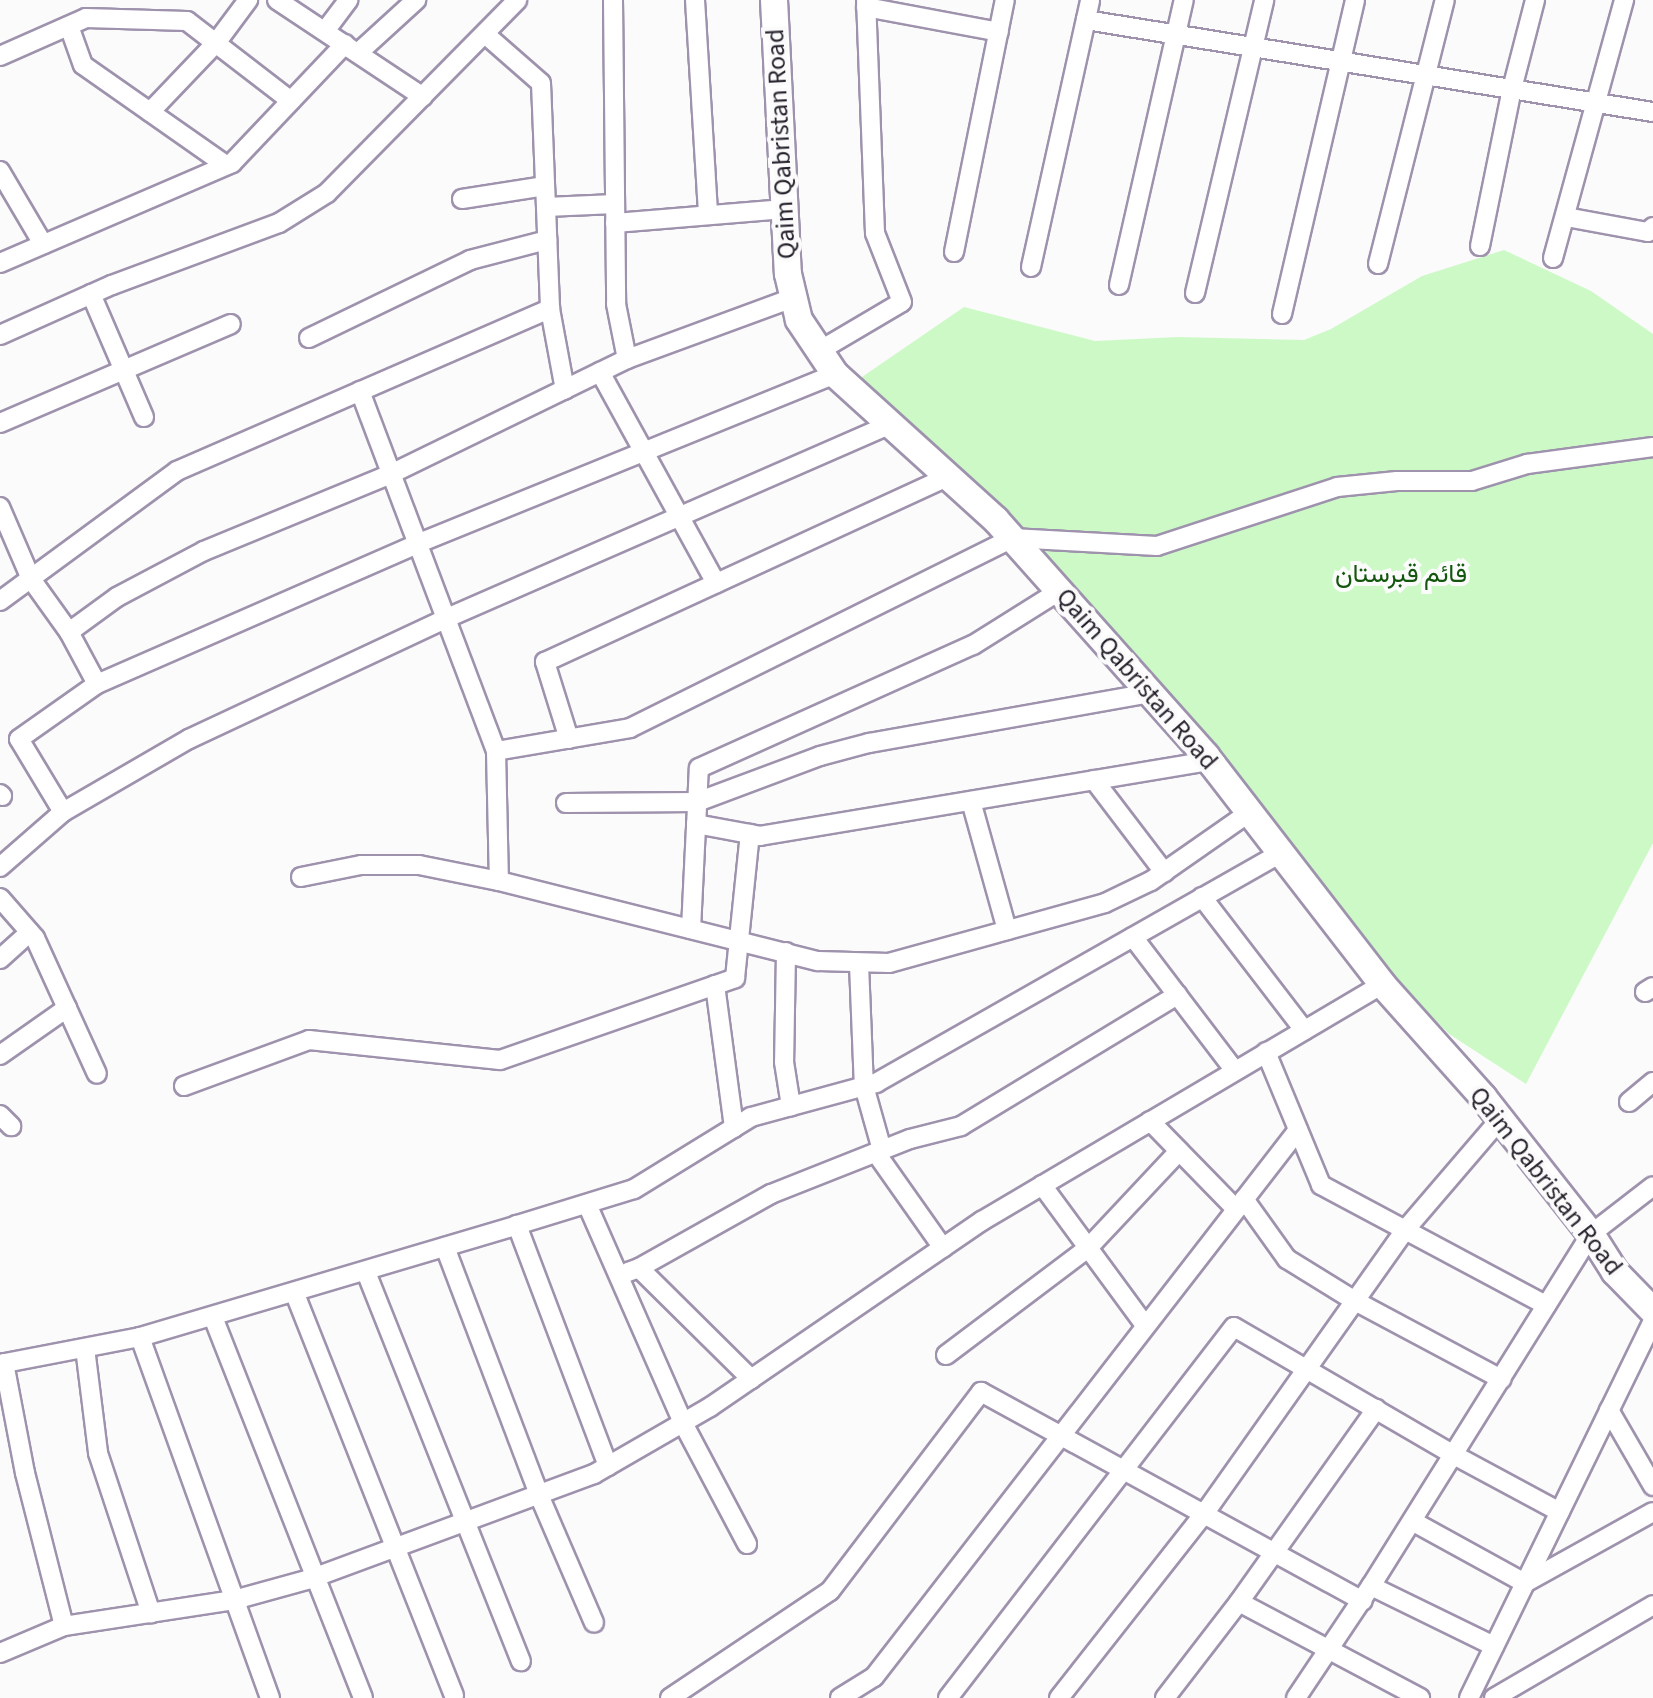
<!DOCTYPE html>
<html>
<head>
<meta charset="utf-8">
<style>
	body { margin:0 }
	#map { position:relative; width:1653px; height:1698px; overflow:hidden; background:#fbfbfb; font-family:"Source Sans 3",Vazirmatn,sans-serif }
	div>[style] { position:absolute }
	.green>* { inset:0; background:#cdf9c7 }
	.roads { filter:drop-shadow(2px 0 #9e92ad) drop-shadow(-2px 0 #9e92ad) drop-shadow(0 2px #9e92ad) drop-shadow(0 -2px #9e92ad) }
	.street>* { height:18px; margin:-9px; padding:0 9px; transform-origin:9px; border-radius:9px; background:#fff }
	.secondary>* { height:26px; margin:-13px; padding:0 13px; transform-origin:13px; border-radius:13px; background:#fff }
	span { translate:-50% -50%; white-space:nowrap; text-align:center; line-height:1.15; -webkit-text-stroke:8px #fbfbfb; paint-order:stroke }
	.street-label { font-size:26px; color:#241f2a }
	.park-label { font-size:26px; color:#13560d }
</style>
</head>
<body>
<div id="map">
	<div class="green">
		<i style="clip-path:polygon(1504px 250px,1591px 291px,1653px 334px,1653px 843px,1526px 1084px,1449px 1034px,1395px 979px,1223px 755px,1025px 533px,859px 379px,964px 307px,1095px 341px,1178px 337px,1304px 340px,1331px 329px,1422px 276px)"></i>
	</div>
	<div class="roads">
		<div class="street">
			<i style="left:277px;top:0;width:175px;rotate:33.6deg"></i>
			<i style="left:613px;top:0;width:304px;rotate:89.4deg"></i>
			<i style="left:616px;top:304px;width:56px;rotate:78.7deg"></i>
			<i style="left:695px;top:0;width:215px;rotate:86.5deg"></i>
			<i style="left:866px;top:7px;width:135px;rotate:10.6deg"></i>
			<i style="left:1086px;top:20px;width:574px;rotate:9.22deg"></i>
			<i style="left:69px;top:26px;width:41px;rotate:70.3deg"></i>
			<i style="left:83px;top:65px;width:174px;rotate:35deg"></i>
			<i style="left:325px;top:31px;width:39px;rotate:-53deg"></i>
			<i style="left:485px;top:34px;width:74px;rotate:41.2deg"></i>
			<i style="left:541px;top:83px;width:226px;rotate:87.7deg"></i>
			<i style="left:550px;top:309px;width:82px;rotate:79.5deg"></i>
			<i style="left:358px;top:53px;width:79px;rotate:-42.4deg"></i>
			<i style="left:0;top:56px;width:94px;rotate:-23.8deg"></i>
			<i style="left:86px;top:18px;width:101px;rotate:1.7deg"></i>
			<i style="left:187px;top:21px;width:131px;rotate:37.6deg"></i>
			<i style="left:150px;top:112px;width:95px;rotate:-46.3deg"></i>
			<i style="left:216px;top:43px;width:54px;rotate:-53.3deg"></i>
			<i style="left:0;top:171px;width:85px;rotate:59.5deg"></i>
			<i style="left:462px;top:199px;width:84px;rotate:-8.9deg"></i>
			<i style="left:546px;top:207px;width:69px;rotate:-2.5deg"></i>
			<i style="left:1566px;top:217px;width:83px;rotate:10.4deg"></i>
			<i style="left:1648px;top:232px;width:7px;rotate:-45deg"></i>
			<i style="left:615px;top:223px;width:170px;rotate:-4.7deg"></i>
			<i style="left:1480px;top:246px;width:160px;rotate:-78.5deg"></i>
			<i style="left:1512px;top:89px;width:92px;rotate:-75.5deg"></i>
			<i style="left:954px;top:252px;width:257px;rotate:-78.6deg"></i>
			<i style="left:1553px;top:258px;width:268px;rotate:-74.6deg"></i>
			<i style="left:0;top:263px;width:253px;rotate:-23.3deg"></i>
			<i style="left:232px;top:163px;width:164px;rotate:-46.5deg"></i>
			<i style="left:1378px;top:264px;width:272px;rotate:-75.8deg"></i>
			<i style="left:1031px;top:267px;width:273px;rotate:-77.5deg"></i>
			<i style="left:1119px;top:285px;width:292px;rotate:-77.2deg"></i>
			<i style="left:1195px;top:293px;width:301px;rotate:-76.7deg"></i>
			<i style="left:91px;top:294px;width:134px;rotate:66.7deg"></i>
			<i style="left:1282px;top:314px;width:322px;rotate:-76.9deg"></i>
			<i style="left:0;top:335px;width:123px;rotate:-24.1deg"></i>
			<i style="left:112px;top:285px;width:178px;rotate:-20.4deg"></i>
			<i style="left:279px;top:223px;width:57px;rotate:-32deg"></i>
			<i style="left:327px;top:193px;width:271px;rotate:-45.4deg"></i>
			<i style="left:309px;top:338px;width:179px;rotate:-25.8deg"></i>
			<i style="left:470px;top:260px;width:80px;rotate:-14.6deg"></i>
			<i style="left:819px;top:351px;width:96px;rotate:-30.6deg"></i>
			<i style="left:902px;top:302px;width:74px;rotate:-111.4deg"></i>
			<i style="left:875px;top:233px;width:233px;rotate:-92.2deg"></i>
			<i style="left:600px;top:372px;width:241px;rotate:61.2deg"></i>
			<i style="left:360px;top:391px;width:385px;rotate:69.3deg"></i>
			<i style="left:496px;top:751px;width:130px;rotate:88.7deg"></i>
			<i style="left:0;top:423px;width:251px;rotate:-23.2deg"></i>
			<i style="left:0;top:507px;width:78px;rotate:66.7deg"></i>
			<i style="left:31px;top:579px;width:65px;rotate:54.4deg"></i>
			<i style="left:69px;top:632px;width:59px;rotate:61.7deg"></i>
			<i style="left:0;top:601px;width:220px;rotate:-36.3deg"></i>
			<i style="left:177px;top:471px;width:407px;rotate:-23.5deg"></i>
			<i style="left:69px;top:632px;width:59px;rotate:-36.1deg"></i>
			<i style="left:117px;top:597px;width:98px;rotate:-27.9deg"></i>
			<i style="left:204px;top:551px;width:204px;rotate:-22.4deg"></i>
			<i style="left:393px;top:473px;width:260px;rotate:-26deg"></i>
			<i style="left:627px;top:359px;width:177px;rotate:-20.2deg"></i>
			<i style="left:569px;top:739px;width:81px;rotate:-107.3deg"></i>
			<i style="left:545px;top:662px;width:443px;rotate:-24.7deg"></i>
			<i style="left:496px;top:751px;width:136px;rotate:-9.7deg"></i>
			<i style="left:630px;top:728px;width:427px;rotate:-26.4deg"></i>
			<i style="left:1012px;top:538px;width:145px;rotate:3.2deg"></i>
			<i style="left:1157px;top:546px;width:189px;rotate:-18.1deg"></i>
			<i style="left:1337px;top:487px;width:60px;rotate:-5.7deg"></i>
			<i style="left:1397px;top:481px;width:75px"></i>
			<i style="left:1472px;top:481px;width:58px;rotate:-17.2deg"></i>
			<i style="left:1527px;top:464px;width:127px;rotate:-7.7deg"></i>
			<i style="left:1094px;top:780px;width:116px;rotate:52.7deg"></i>
			<i style="left:0;top:794px;width:3px;rotate:45deg"></i>
			<i style="left:971px;top:801px;width:134px;rotate:74.4deg"></i>
			<i style="left:566px;top:803px;width:131px;rotate:-0.4deg"></i>
			<i style="left:697px;top:802px;width:131px;rotate:-20.5deg"></i>
			<i style="left:820px;top:756px;width:51px;rotate:-14.9deg"></i>
			<i style="left:869px;top:743px;width:286px;rotate:-10.1deg"></i>
			<i style="left:63px;top:812px;width:85px;rotate:-121.1deg"></i>
			<i style="left:19px;top:739px;width:95px;rotate:-35.2deg"></i>
			<i style="left:97px;top:684px;width:352px;rotate:-23.6deg"></i>
			<i style="left:419px;top:543px;width:449px;rotate:-22.1deg"></i>
			<i style="left:696px;top:824px;width:65px;rotate:10.6deg"></i>
			<i style="left:760px;top:836px;width:456px;rotate:-9.5deg"></i>
			<i style="left:0;top:867px;width:84px;rotate:-41.1deg"></i>
			<i style="left:63px;top:812px;width:146px;rotate:-30.1deg"></i>
			<i style="left:189px;top:739px;width:285px;rotate:-25.1deg"></i>
			<i style="left:447px;top:618px;width:484px;rotate:-23.6deg"></i>
			<i style="left:301px;top:877px;width:61px;rotate:-11.3deg"></i>
			<i style="left:361px;top:865px;width:58px"></i>
			<i style="left:419px;top:865px;width:82px;rotate:11.3deg"></i>
			<i style="left:499px;top:881px;width:329px;rotate:14.1deg"></i>
			<i style="left:818px;top:961px;width:71px;rotate:1.6deg"></i>
			<i style="left:889px;top:963px;width:224px;rotate:-15.5deg"></i>
			<i style="left:1105px;top:903px;width:51px;rotate:-25.6deg"></i>
			<i style="left:1151px;top:881px;width:121px;rotate:-34.9deg"></i>
			<i style="left:1202px;top:897px;width:168px;rotate:52.5deg"></i>
			<i style="left:0;top:898px;width:53px;rotate:48.8deg"></i>
			<i style="left:35px;top:938px;width:149px;rotate:65.5deg"></i>
			<i style="left:691px;top:929px;width:161px;rotate:-87.2deg"></i>
			<i style="left:699px;top:768px;width:300px;rotate:-24.2deg"></i>
			<i style="left:973px;top:645px;width:102px;rotate:-32.1deg"></i>
			<i style="left:1133px;top:937px;width:168px;rotate:52.7deg"></i>
			<i style="left:786px;top:952px;width:110px;rotate:91deg"></i>
			<i style="left:784px;top:1062px;width:45px;rotate:81deg"></i>
			<i style="left:0;top:959px;width:40px;rotate:-42deg"></i>
			<i style="left:859px;top:964px;width:122px;rotate:87.7deg"></i>
			<i style="left:864px;top:1086px;width:66px;rotate:74.3deg"></i>
			<i style="left:715px;top:985px;width:144px;rotate:82.4deg"></i>
			<i style="left:1645px;top:992px;width:9px;rotate:-32deg"></i>
			<i style="left:1266px;top:1052px;width:144px;rotate:67.5deg"></i>
			<i style="left:1321px;top:1185px;width:255px;rotate:28.1deg"></i>
			<i style="left:0;top:1055px;width:82px;rotate:-35deg"></i>
			<i style="left:184px;top:1086px;width:133px;rotate:-20.2deg"></i>
			<i style="left:309px;top:1040px;width:192px;rotate:6deg"></i>
			<i style="left:500px;top:1060px;width:249px;rotate:-19.2deg"></i>
			<i style="left:735px;top:978px;width:145px;rotate:-84.1deg"></i>
			<i style="left:1629px;top:1102px;width:31px;rotate:-40deg"></i>
			<i style="left:0;top:1115px;width:16px;rotate:45deg"></i>
			<i style="left:1150px;top:1121px;width:123px;rotate:45.7deg"></i>
			<i style="left:876px;top:1153px;width:116px;rotate:54.8deg"></i>
			<i style="left:1042px;top:1185px;width:174px;rotate:53.7deg"></i>
			<i style="left:1244px;top:1199px;width:74px;rotate:54.4deg"></i>
			<i style="left:1287px;top:1259px;width:80px;rotate:31.7deg"></i>
			<i style="left:1355px;top:1301px;width:166px;rotate:28.1deg"></i>
			<i style="left:587px;top:1204px;width:239px;rotate:66.3deg"></i>
			<i style="left:683px;top:1423px;width:137px;rotate:62.1deg"></i>
			<i style="left:445px;top:1247px;width:265px;rotate:69.2deg"></i>
			<i style="left:539px;top:1495px;width:139px;rotate:66.7deg"></i>
			<i style="left:639px;top:1268px;width:151px;rotate:-29.3deg"></i>
			<i style="left:771px;top:1194px;width:149px;rotate:-21.6deg"></i>
			<i style="left:910px;top:1139px;width:53px;rotate:-14.3deg"></i>
			<i style="left:961px;top:1126px;width:253px;rotate:-31.2deg"></i>
			<i style="left:366px;top:1272px;width:419px;rotate:68.3deg"></i>
			<i style="left:628px;top:1272px;width:12px;rotate:-20deg"></i>
			<i style="left:639px;top:1268px;width:158px;rotate:44.7deg"></i>
			<i style="left:295px;top:1294px;width:432px;rotate:68.4deg"></i>
			<i style="left:213px;top:1317px;width:409px;rotate:68.5deg"></i>
			<i style="left:140px;top:1337px;width:384px;rotate:70.2deg"></i>
			<i style="left:85px;top:1348px;width:106px;rotate:82.9deg"></i>
			<i style="left:98px;top:1453px;width:169px;rotate:71.7deg"></i>
			<i style="left:946px;top:1355px;width:178px;rotate:-37deg"></i>
			<i style="left:1088px;top:1248px;width:133px;rotate:-46.8deg"></i>
			<i style="left:4px;top:1363px;width:112px;rotate:79.2deg"></i>
			<i style="left:25px;top:1473px;width:158px;rotate:75.7deg"></i>
			<i style="left:0;top:1364px;width:143px;rotate:-10.9deg"></i>
			<i style="left:140px;top:1337px;width:393px;rotate:-16.5deg"></i>
			<i style="left:1609px;top:1410px;width:88px;rotate:59.9deg"></i>
			<i style="left:608px;top:1466px;width:258px;rotate:-110.7deg"></i>
			<i style="left:517px;top:1225px;width:122px;rotate:-17.1deg"></i>
			<i style="left:634px;top:1189px;width:137px;rotate:-31.6deg"></i>
			<i style="left:751px;top:1117px;width:130px;rotate:-15.2deg"></i>
			<i style="left:876px;top:1083px;width:466px;rotate:-29.6deg"></i>
			<i style="left:1412px;top:1521px;width:129px;rotate:28.8deg"></i>
			<i style="left:1525px;top:1583px;width:146px;rotate:-29deg"></i>
			<i style="left:1371px;top:1586px;width:137px;rotate:26deg"></i>
			<i style="left:1239px;top:1602px;width:205px;rotate:27.9deg"></i>
			<i style="left:0;top:1653px;width:69px;rotate:-22.9deg"></i>
			<i style="left:64px;top:1626px;width:172px;rotate:-8.7deg"></i>
			<i style="left:234px;top:1600px;width:79px;rotate:-15.4deg"></i>
			<i style="left:310px;top:1579px;width:303px;rotate:-20.3deg"></i>
			<i style="left:594px;top:1474px;width:134px;rotate:-30deg"></i>
			<i style="left:710px;top:1407px;width:330px;rotate:-34.4deg"></i>
			<i style="left:982px;top:1221px;width:465px;rotate:-30.6deg"></i>
			<i style="left:670px;top:1698px;width:192px;rotate:-33.8deg"></i>
			<i style="left:830px;top:1591px;width:250px;rotate:-52.8deg"></i>
			<i style="left:981px;top:1392px;width:435px;rotate:28.7deg"></i>
			<i style="left:840px;top:1698px;width:40px;rotate:-32deg"></i>
			<i style="left:874px;top:1677px;width:692px;rotate:-52.22deg"></i>
			<i style="left:948px;top:1698px;width:468px;rotate:-52.4deg"></i>
			<i style="left:1234px;top:1327px;width:255px;rotate:30.2deg"></i>
			<i style="left:1454px;top:1455px;width:120px;rotate:28.3deg"></i>
			<i style="left:1059px;top:1698px;width:234px;rotate:-51.8deg"></i>
			<i style="left:1204px;top:1514px;width:348px;rotate:-54.7deg"></i>
			<i style="left:1405px;top:1230px;width:146px;rotate:-49.4deg"></i>
			<i style="left:1165px;top:1698px;width:121px;rotate:-52.4deg"></i>
			<i style="left:1239px;top:1602px;width:237px;rotate:-54.6deg"></i>
			<i style="left:1296px;top:1698px;width:135px;rotate:-56.2deg"></i>
			<i style="left:1371px;top:1586px;width:415px;rotate:-58deg"></i>
			<i style="left:1591px;top:1234px;width:78px;rotate:-37.7deg"></i>
			<i style="left:1469px;top:1698px;width:420px;rotate:-64deg"></i>
			<i style="left:1494px;top:1698px;width:184px;rotate:-30.3deg"></i>
		</div>
		<div class="secondary">
			<i style="left:774px;top:0;width:274px;rotate:87.1deg"></i>
			<i style="left:788px;top:274px;width:47px;rotate:76.6deg"></i>
			<i style="left:799px;top:320px;width:65px;rotate:56.3deg"></i>
			<i style="left:835px;top:374px;width:217px;rotate:42.2deg"></i>
			<i style="left:996px;top:520px;width:316px;rotate:48.3deg"></i>
			<i style="left:1206px;top:756px;width:288px;rotate:52.3deg"></i>
			<i style="left:1382px;top:984px;width:152px;rotate:48.2deg"></i>
			<i style="left:1483px;top:1097px;width:174px;rotate:51.8deg"></i>
			<i style="left:1591px;top:1234px;width:45px;rotate:57.7deg"></i>
			<i style="left:1615px;top:1272px;width:54px;rotate:45.7deg"></i>
		</div>
	</div>
	<div class="street-label">
		<span style="left:781px;top:144px;rotate:-93deg">Qaim Qabristan Road</span>
		<span style="left:1137px;top:679px;rotate:49deg">Qaim Qabristan Road</span>
		<span style="left:1546px;top:1181px;rotate:52deg">Qaim Qabristan Road</span>
	</div>
	<div class="park-label">
		<span style="left:1401px;top:574px">قائم قبرستان</span>
	</div>
</div>
</body>
</html>
